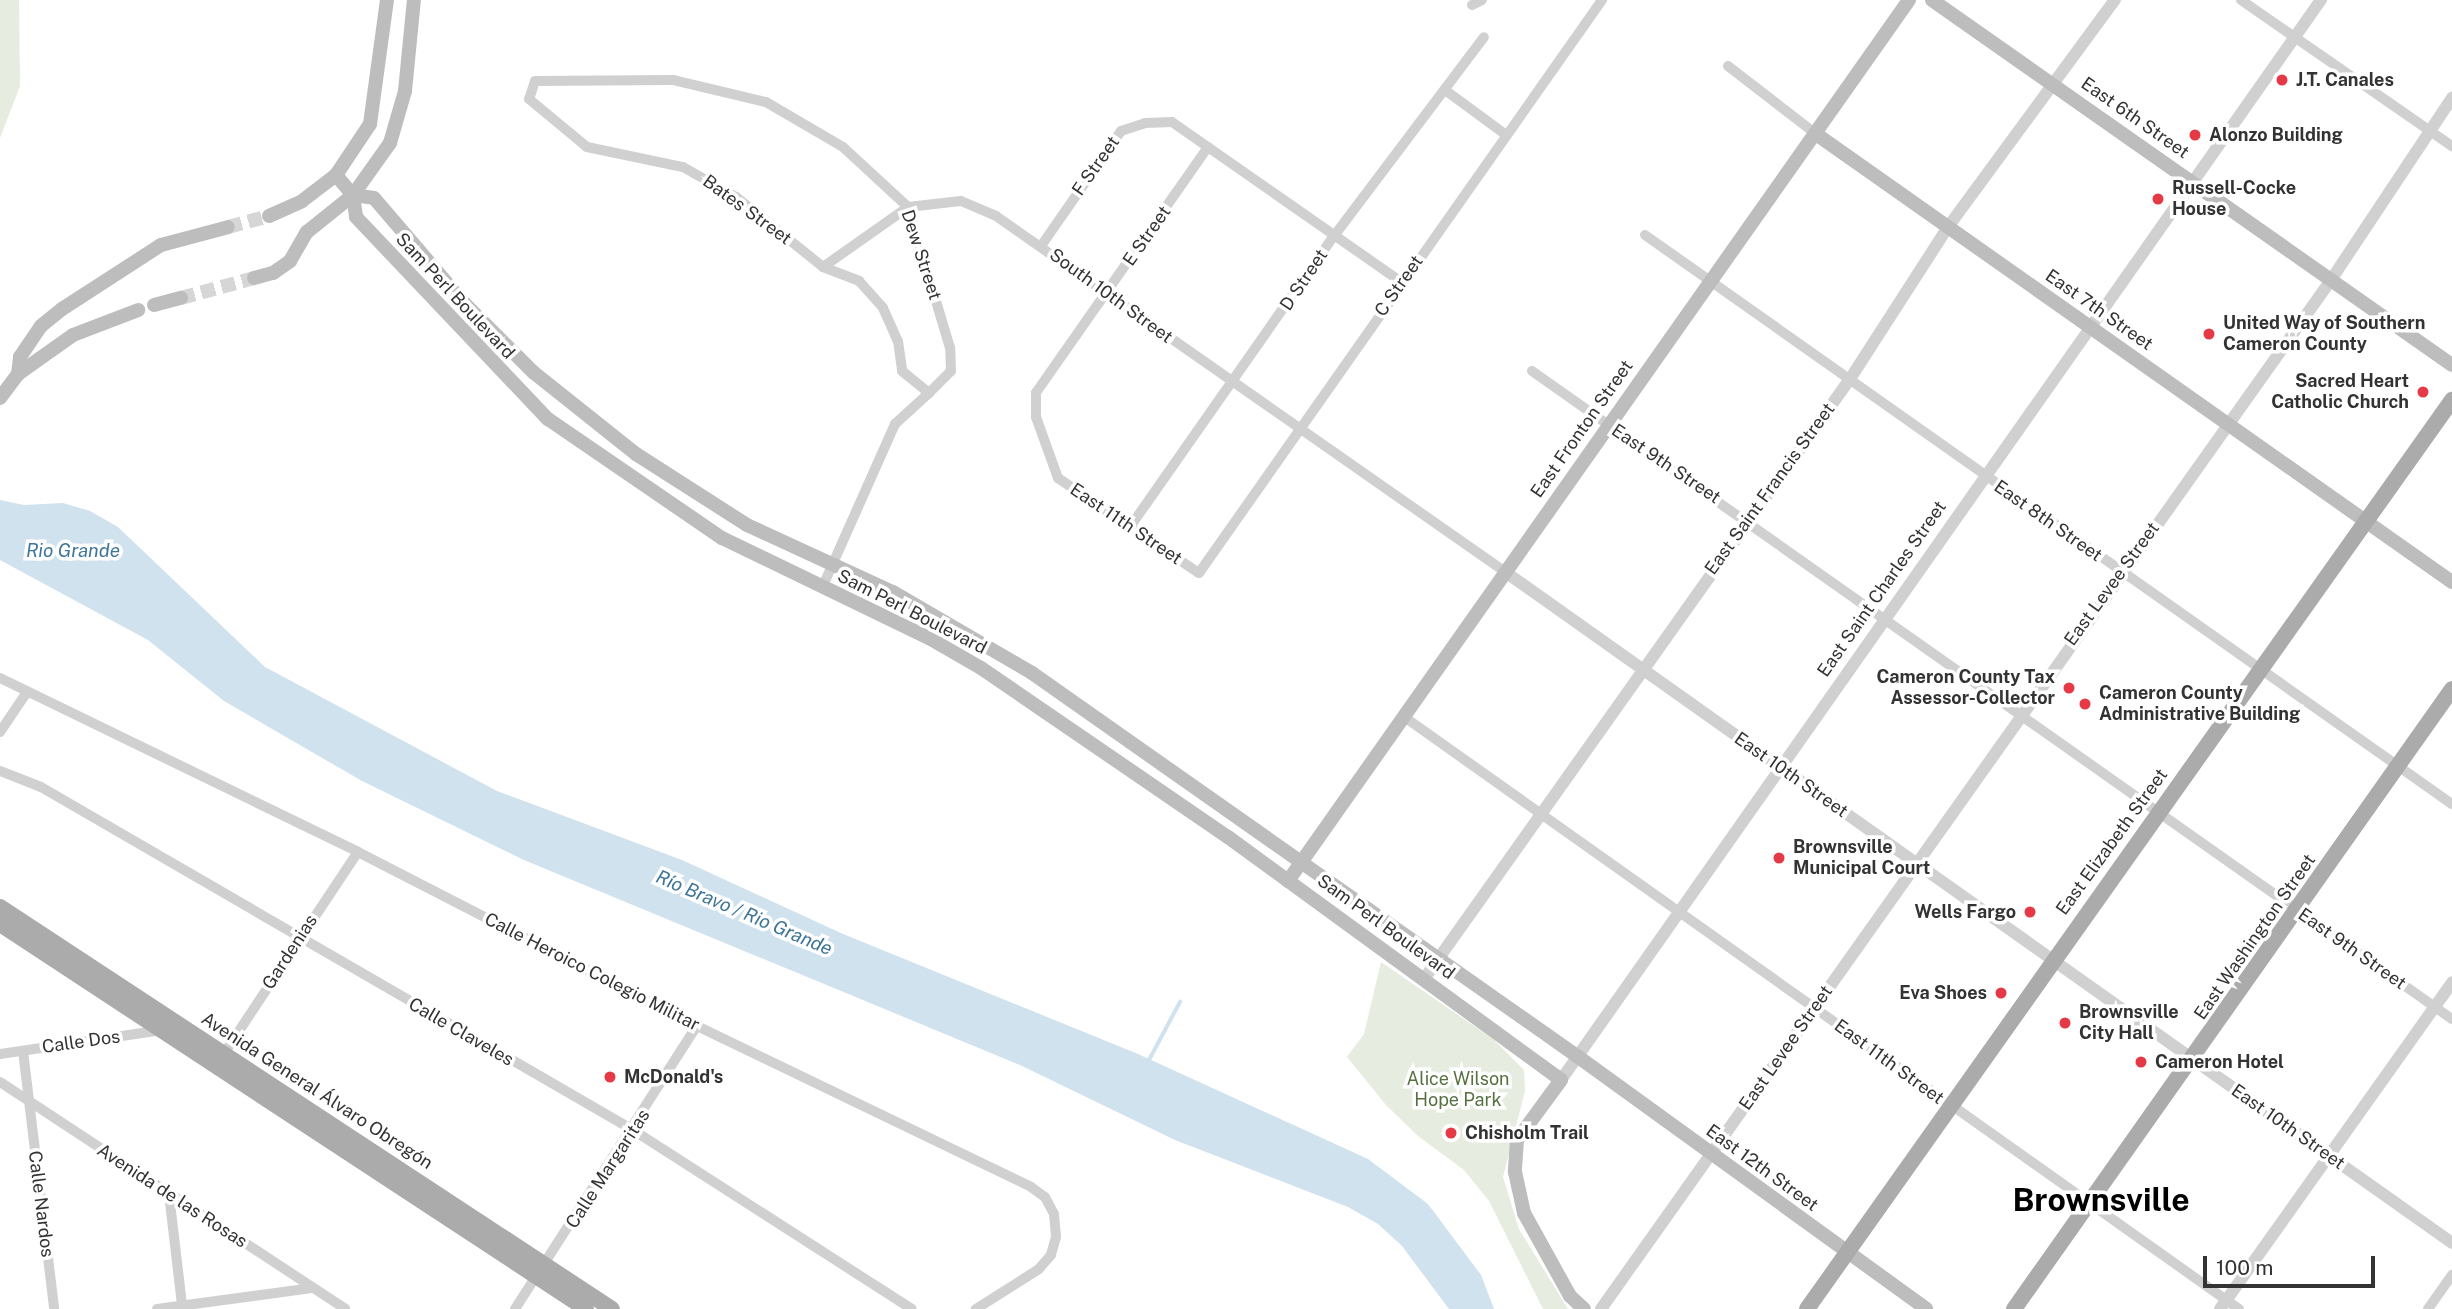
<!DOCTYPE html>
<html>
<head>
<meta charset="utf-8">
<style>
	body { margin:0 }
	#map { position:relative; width:2452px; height:1309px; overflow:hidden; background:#fff; font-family:"Public Sans",sans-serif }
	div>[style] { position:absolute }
	.green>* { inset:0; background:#e6ecdf }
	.water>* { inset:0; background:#cfe2ee }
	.stream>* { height:3.5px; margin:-1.75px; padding:0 1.75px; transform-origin:1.75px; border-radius:1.75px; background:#cfe2ee }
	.secondary-tunnel>* { height:14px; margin-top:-7px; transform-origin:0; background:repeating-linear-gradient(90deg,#d6d6d6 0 14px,transparent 0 21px) }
	.minor>* { height:10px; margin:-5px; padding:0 5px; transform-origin:5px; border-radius:5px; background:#d0d0d0 }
	.tertiary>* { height:12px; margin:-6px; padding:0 6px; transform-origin:6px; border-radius:6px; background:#d0d0d0 }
	.secondary>* { height:14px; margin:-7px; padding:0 7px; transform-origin:7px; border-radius:7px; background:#bdbdbd }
	.primary>* { height:16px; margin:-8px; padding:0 8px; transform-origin:8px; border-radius:8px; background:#ababab }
	.dots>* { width:19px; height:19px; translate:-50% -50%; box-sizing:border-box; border:4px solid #fff; border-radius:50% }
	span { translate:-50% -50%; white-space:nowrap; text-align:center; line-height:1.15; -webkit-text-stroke:7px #fff; paint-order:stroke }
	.poi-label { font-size:18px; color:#333; font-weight:700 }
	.left { translate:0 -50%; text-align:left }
	.right { translate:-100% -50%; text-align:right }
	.street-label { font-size:18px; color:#333 }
	.park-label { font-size:18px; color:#56703f }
	.water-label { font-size:19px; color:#3f7597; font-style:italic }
	.town-label { font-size:32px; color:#000; font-weight:700 }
	.scale { position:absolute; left:2203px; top:1256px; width:172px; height:32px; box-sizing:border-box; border:4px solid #333; border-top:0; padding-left:9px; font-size:21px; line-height:24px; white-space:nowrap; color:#333; -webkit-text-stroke:5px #fff; paint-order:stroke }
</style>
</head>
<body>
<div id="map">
	<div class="green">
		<i style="clip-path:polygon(0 0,19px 0,20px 86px,0 138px)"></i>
		<i style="clip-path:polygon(1381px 962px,1493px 1039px,1524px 1070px,1525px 1091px,1503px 1177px,1519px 1229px,1568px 1309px,1543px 1309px,1489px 1201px,1464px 1170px,1418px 1136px,1386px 1105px,1347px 1057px,1364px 1034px)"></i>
	</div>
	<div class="water">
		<i style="clip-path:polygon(0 500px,24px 505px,63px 503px,90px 511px,118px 527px,265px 667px,497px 791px,682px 860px,843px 934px,1138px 1054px,1368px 1159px,1428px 1204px,1481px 1275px,1494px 1309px,1449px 1309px,1402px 1246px,1378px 1224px,1348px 1207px,1175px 1140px,1020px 1065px,524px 860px,362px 781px,224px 701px,148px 640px,0 560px)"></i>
	</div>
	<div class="stream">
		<i style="left:1148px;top:1062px;width:68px;rotate:-61.9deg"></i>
	</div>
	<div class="secondary-tunnel">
		<i style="left:228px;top:227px;width:42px;rotate:-15deg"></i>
		<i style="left:181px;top:298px;width:76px;rotate:-15.3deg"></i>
	</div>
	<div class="minor">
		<i style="left:2241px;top:0;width:257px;rotate:34.7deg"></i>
		<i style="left:1472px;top:5px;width:11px;rotate:-27deg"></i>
		<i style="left:1728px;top:66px;width:111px;rotate:37.7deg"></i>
		<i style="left:1445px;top:90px;width:76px;rotate:36.4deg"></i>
		<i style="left:1208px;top:147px;width:300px;rotate:125deg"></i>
		<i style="left:1036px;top:393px;width:24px;rotate:90deg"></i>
		<i style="left:1036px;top:417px;width:65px;rotate:70.2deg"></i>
		<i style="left:1058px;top:478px;width:170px;rotate:34deg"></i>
		<i style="left:1199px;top:573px;width:701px;rotate:-54.88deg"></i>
		<i style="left:1645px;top:235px;width:987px;rotate:35.19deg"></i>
		<i style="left:1041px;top:246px;width:140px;rotate:-55.2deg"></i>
		<i style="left:1121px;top:131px;width:25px;rotate:-18deg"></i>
		<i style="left:1145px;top:123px;width:27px;rotate:-2deg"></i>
		<i style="left:1172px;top:122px;width:279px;rotate:34.9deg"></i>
		<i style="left:823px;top:267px;width:104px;rotate:-35.2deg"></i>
		<i style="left:908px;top:207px;width:53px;rotate:-6.5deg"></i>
		<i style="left:961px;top:201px;width:38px;rotate:23deg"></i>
		<i style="left:996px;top:216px;width:620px;rotate:34.95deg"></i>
		<i style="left:1532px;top:371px;width:1125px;rotate:35.16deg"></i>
		<i style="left:1130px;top:527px;width:355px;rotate:-55deg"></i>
		<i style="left:1334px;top:236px;width:249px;rotate:-53deg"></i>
		<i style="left:822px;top:588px;width:180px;rotate:-66deg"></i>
		<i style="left:895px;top:424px;width:46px;rotate:-42.4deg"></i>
		<i style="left:929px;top:393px;width:31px;rotate:-45deg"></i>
		<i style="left:951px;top:371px;width:23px;rotate:-92deg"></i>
		<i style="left:950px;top:348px;width:147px;rotate:-106.6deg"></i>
		<i style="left:908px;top:207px;width:88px;rotate:-137.3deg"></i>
		<i style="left:843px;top:147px;width:89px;rotate:-149.7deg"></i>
		<i style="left:766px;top:102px;width:96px;rotate:-166.7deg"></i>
		<i style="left:673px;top:80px;width:138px;rotate:179.6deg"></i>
		<i style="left:535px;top:81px;width:19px;rotate:108deg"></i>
		<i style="left:529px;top:99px;width:75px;rotate:39.6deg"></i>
		<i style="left:587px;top:147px;width:98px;rotate:11.8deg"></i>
		<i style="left:683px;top:167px;width:61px;rotate:29.5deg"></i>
		<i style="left:736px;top:197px;width:112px;rotate:38.8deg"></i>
		<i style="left:823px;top:267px;width:39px;rotate:21deg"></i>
		<i style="left:859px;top:281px;width:36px;rotate:48deg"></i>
		<i style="left:883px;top:308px;width:36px;rotate:66deg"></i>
		<i style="left:898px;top:341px;width:30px;rotate:82deg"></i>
		<i style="left:902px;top:371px;width:35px;rotate:39deg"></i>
		<i style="left:0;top:678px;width:398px;rotate:25.9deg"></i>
		<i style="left:358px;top:852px;width:381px;rotate:27.2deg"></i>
		<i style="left:697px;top:1026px;width:371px;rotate:25.7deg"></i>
		<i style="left:1031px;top:1187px;width:17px;rotate:36deg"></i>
		<i style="left:1045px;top:1197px;width:19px;rotate:62deg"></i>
		<i style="left:1054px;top:1214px;width:23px;rotate:85deg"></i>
		<i style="left:1056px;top:1237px;width:19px;rotate:106deg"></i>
		<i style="left:1051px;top:1255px;width:18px;rotate:131deg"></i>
		<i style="left:1039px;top:1269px;width:75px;rotate:147.6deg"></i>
		<i style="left:1403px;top:716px;width:1025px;rotate:35.35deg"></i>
		<i style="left:0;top:732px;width:48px;rotate:-56deg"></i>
		<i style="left:0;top:771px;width:44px;rotate:21.3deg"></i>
		<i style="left:41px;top:787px;width:684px;rotate:30.09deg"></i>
		<i style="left:633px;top:1130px;width:331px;rotate:32.7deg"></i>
		<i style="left:23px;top:1051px;width:260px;rotate:83.1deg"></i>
		<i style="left:0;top:1054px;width:164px;rotate:-8.4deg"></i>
		<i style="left:221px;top:1058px;width:247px;rotate:-56.4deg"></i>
		<i style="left:0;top:1082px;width:413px;rotate:33.3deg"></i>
		<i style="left:169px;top:1194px;width:112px;rotate:83.3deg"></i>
		<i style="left:157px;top:1309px;width:156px;rotate:-7.7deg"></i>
		<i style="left:515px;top:1309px;width:336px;rotate:-57.3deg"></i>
		<i style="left:2428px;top:1309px;width:42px;rotate:-54.8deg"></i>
	</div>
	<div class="tertiary">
		<i style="left:1504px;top:571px;width:1162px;rotate:35.33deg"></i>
		<i style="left:1424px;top:979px;width:736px;rotate:-54.63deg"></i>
		<i style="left:1850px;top:379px;width:181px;rotate:-57.2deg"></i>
		<i style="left:1948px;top:227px;width:282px;rotate:-53.7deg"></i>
		<i style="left:1561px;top:1080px;width:1321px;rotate:-54.87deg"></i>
		<i style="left:1601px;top:1309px;width:1262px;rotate:-54.65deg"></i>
		<i style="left:2331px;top:280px;width:219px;rotate:-56.4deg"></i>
		<i style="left:2220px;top:1309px;width:401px;rotate:-54.6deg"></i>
	</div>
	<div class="secondary">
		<i style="left:1932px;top:0;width:635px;rotate:35.07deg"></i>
		<i style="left:1816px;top:134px;width:778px;rotate:35.16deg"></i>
		<i style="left:336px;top:175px;width:26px;rotate:50deg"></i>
		<i style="left:353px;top:195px;width:22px;rotate:82deg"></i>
		<i style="left:356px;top:217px;width:279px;rotate:46.5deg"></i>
		<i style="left:548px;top:419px;width:211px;rotate:34.4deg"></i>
		<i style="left:722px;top:538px;width:230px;rotate:25.8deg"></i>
		<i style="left:929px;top:638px;width:60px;rotate:30deg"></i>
		<i style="left:981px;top:668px;width:299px;rotate:34.4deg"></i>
		<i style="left:1228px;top:837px;width:412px;rotate:36.1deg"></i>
		<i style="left:1561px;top:1080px;width:74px;rotate:126.3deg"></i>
		<i style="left:1517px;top:1140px;width:32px;rotate:94deg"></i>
		<i style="left:1515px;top:1172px;width:42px;rotate:77.6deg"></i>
		<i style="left:1524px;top:1213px;width:95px;rotate:61deg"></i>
		<i style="left:1570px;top:1296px;width:19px;rotate:43deg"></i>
		<i style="left:353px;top:195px;width:21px;rotate:8deg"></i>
		<i style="left:374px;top:198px;width:138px;rotate:49.4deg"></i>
		<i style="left:464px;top:303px;width:98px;rotate:45deg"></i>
		<i style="left:533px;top:372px;width:132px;rotate:38.5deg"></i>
		<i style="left:636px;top:454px;width:132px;rotate:32.6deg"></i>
		<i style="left:747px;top:525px;width:161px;rotate:24.7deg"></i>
		<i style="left:893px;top:592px;width:161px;rotate:30.2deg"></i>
		<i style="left:1032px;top:673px;width:666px;rotate:35.1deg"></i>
		<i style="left:1577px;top:1056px;width:431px;rotate:35.9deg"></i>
		<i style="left:269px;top:216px;width:36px;rotate:-24deg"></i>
		<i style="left:302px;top:201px;width:43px;rotate:-37.4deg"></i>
		<i style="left:336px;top:175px;width:61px;rotate:-56.3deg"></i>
		<i style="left:370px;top:124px;width:125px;rotate:-82.2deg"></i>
		<i style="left:254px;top:278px;width:20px;rotate:-15deg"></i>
		<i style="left:273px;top:273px;width:21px;rotate:-35deg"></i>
		<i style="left:290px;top:261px;width:34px;rotate:-60deg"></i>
		<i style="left:307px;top:232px;width:59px;rotate:-38.8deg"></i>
		<i style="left:353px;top:195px;width:64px;rotate:-54.6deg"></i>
		<i style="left:390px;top:143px;width:54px;rotate:-73.9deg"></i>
		<i style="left:405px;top:91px;width:91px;rotate:-84.4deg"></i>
		<i style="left:154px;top:305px;width:28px;rotate:-15deg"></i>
		<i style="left:18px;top:374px;width:67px;rotate:-35.3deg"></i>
		<i style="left:73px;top:335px;width:70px;rotate:-21deg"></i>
		<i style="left:0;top:398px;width:30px;rotate:-53deg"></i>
		<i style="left:18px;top:374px;width:17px;rotate:-83deg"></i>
		<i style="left:20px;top:357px;width:37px;rotate:-56deg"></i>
		<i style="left:41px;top:326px;width:27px;rotate:-39deg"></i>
		<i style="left:62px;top:309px;width:118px;rotate:-32.9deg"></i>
		<i style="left:161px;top:245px;width:69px;rotate:-15deg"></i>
		<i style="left:1288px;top:881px;width:1078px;rotate:-54.82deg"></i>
	</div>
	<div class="primary">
		<i style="left:0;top:907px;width:732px;rotate:33.3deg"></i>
		<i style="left:0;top:924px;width:701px;rotate:33.3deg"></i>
		<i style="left:1807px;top:1309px;width:1115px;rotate:-54.64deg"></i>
		<i style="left:2014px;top:1309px;width:759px;rotate:-54.76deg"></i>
	</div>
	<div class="dots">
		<i style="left:2282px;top:80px;background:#e63946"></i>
		<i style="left:2195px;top:135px;background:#e63946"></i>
		<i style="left:2158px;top:199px;background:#e63946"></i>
		<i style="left:2209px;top:334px;background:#e63946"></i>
		<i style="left:2423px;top:392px;background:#e63946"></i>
		<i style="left:2069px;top:688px;background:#e63946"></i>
		<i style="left:2085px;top:704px;background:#e63946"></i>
		<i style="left:1779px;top:858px;background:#e63946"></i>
		<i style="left:2030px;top:912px;background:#e63946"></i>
		<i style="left:2001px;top:993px;background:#e63946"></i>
		<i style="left:2065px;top:1023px;background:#e63946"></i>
		<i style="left:2141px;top:1062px;background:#e63946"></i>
		<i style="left:610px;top:1077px;background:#e63946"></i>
		<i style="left:1451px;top:1133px;background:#e63946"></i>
	</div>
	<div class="poi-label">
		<span class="left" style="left:2296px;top:80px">J.T. Canales</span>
		<span class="left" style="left:2209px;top:135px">Alonzo Building</span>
		<span class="left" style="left:2172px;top:199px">Russell-Cocke<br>House</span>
		<span class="left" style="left:2223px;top:334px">United Way of Southern<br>Cameron County</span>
		<span class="right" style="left:2409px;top:392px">Sacred Heart<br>Catholic Church</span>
		<span class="right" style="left:2055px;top:688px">Cameron County Tax<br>Assessor-Collector</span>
		<span class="left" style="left:2099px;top:704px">Cameron County<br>Administrative Building</span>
		<span class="left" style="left:1793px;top:858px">Brownsville<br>Municipal Court</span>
		<span class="right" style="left:2016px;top:912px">Wells Fargo</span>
		<span class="right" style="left:1987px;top:993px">Eva Shoes</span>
		<span class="left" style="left:2079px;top:1023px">Brownsville<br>City Hall</span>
		<span class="left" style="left:2155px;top:1062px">Cameron Hotel</span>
		<span class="left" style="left:624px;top:1077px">McDonald's</span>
		<span class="left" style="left:1465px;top:1133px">Chisholm Trail</span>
	</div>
	<div class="street-label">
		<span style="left:2135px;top:118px;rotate:35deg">East 6th Street</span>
		<span style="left:1096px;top:166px;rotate:-55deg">F Street</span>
		<span style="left:747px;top:210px;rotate:36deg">Bates Street</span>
		<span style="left:1147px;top:236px;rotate:-55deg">E Street</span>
		<span style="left:921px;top:255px;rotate:72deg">Dew Street</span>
		<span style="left:1304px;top:280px;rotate:-56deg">D Street</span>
		<span style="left:1399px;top:286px;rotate:-55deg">C Street</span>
		<span style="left:455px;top:296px;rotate:47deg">Sam Perl Boulevard</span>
		<span style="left:1111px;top:296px;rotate:36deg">South 10th Street</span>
		<span style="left:2099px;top:310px;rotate:35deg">East 7th Street</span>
		<span style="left:1582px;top:429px;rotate:-55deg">East Fronton Street</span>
		<span style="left:1666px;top:464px;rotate:34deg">East 9th Street</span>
		<span style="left:1770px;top:489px;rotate:-54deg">East Saint Francis Street</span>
		<span style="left:2048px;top:521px;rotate:35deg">East 8th Street</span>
		<span style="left:1126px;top:524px;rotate:34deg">East 11th Street</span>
		<span style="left:2112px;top:584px;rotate:-54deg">East Levee Street</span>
		<span style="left:1882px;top:589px;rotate:-55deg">East Saint Charles Street</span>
		<span style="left:912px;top:612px;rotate:27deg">Sam Perl Boulevard</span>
		<span style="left:1791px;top:775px;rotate:35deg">East 10th Street</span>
		<span style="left:2112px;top:842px;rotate:-54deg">East Elizabeth Street</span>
		<span style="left:1386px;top:927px;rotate:36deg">Sam Perl Boulevard</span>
		<span style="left:2255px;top:937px;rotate:-55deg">East Washington Street</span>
		<span style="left:2352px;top:949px;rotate:35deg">East 9th Street</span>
		<span style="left:290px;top:952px;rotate:-57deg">Gardenias</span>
		<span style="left:592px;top:972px;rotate:27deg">Calle Heroico Colegio Militar</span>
		<span style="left:461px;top:1032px;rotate:30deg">Calle Claveles</span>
		<span style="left:81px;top:1042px;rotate:-8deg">Calle Dos</span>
		<span style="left:1786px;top:1048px;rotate:-55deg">East Levee Street</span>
		<span style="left:1889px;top:1062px;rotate:36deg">East 11th Street</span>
		<span style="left:317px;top:1091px;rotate:33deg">Avenida General Álvaro Obregón</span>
		<span style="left:2288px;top:1127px;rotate:35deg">East 10th Street</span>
		<span style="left:1762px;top:1168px;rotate:36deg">East 12th Street</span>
		<span style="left:608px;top:1169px;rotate:-57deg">Calle Margaritas</span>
		<span style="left:172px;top:1196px;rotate:33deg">Avenida de las Rosas</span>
		<span style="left:41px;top:1204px;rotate:83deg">Calle Nardos</span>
	</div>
	<div class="park-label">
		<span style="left:1458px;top:1090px">Alice Wilson<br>Hope Park</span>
	</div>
	<div class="water-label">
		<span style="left:73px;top:551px">Rio Grande</span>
		<span style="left:744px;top:913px;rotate:23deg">Río Bravo / Rio Grande</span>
	</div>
	<div class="town-label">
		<span style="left:2101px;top:1200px">Brownsville</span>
	</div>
	<div class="scale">100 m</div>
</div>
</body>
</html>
